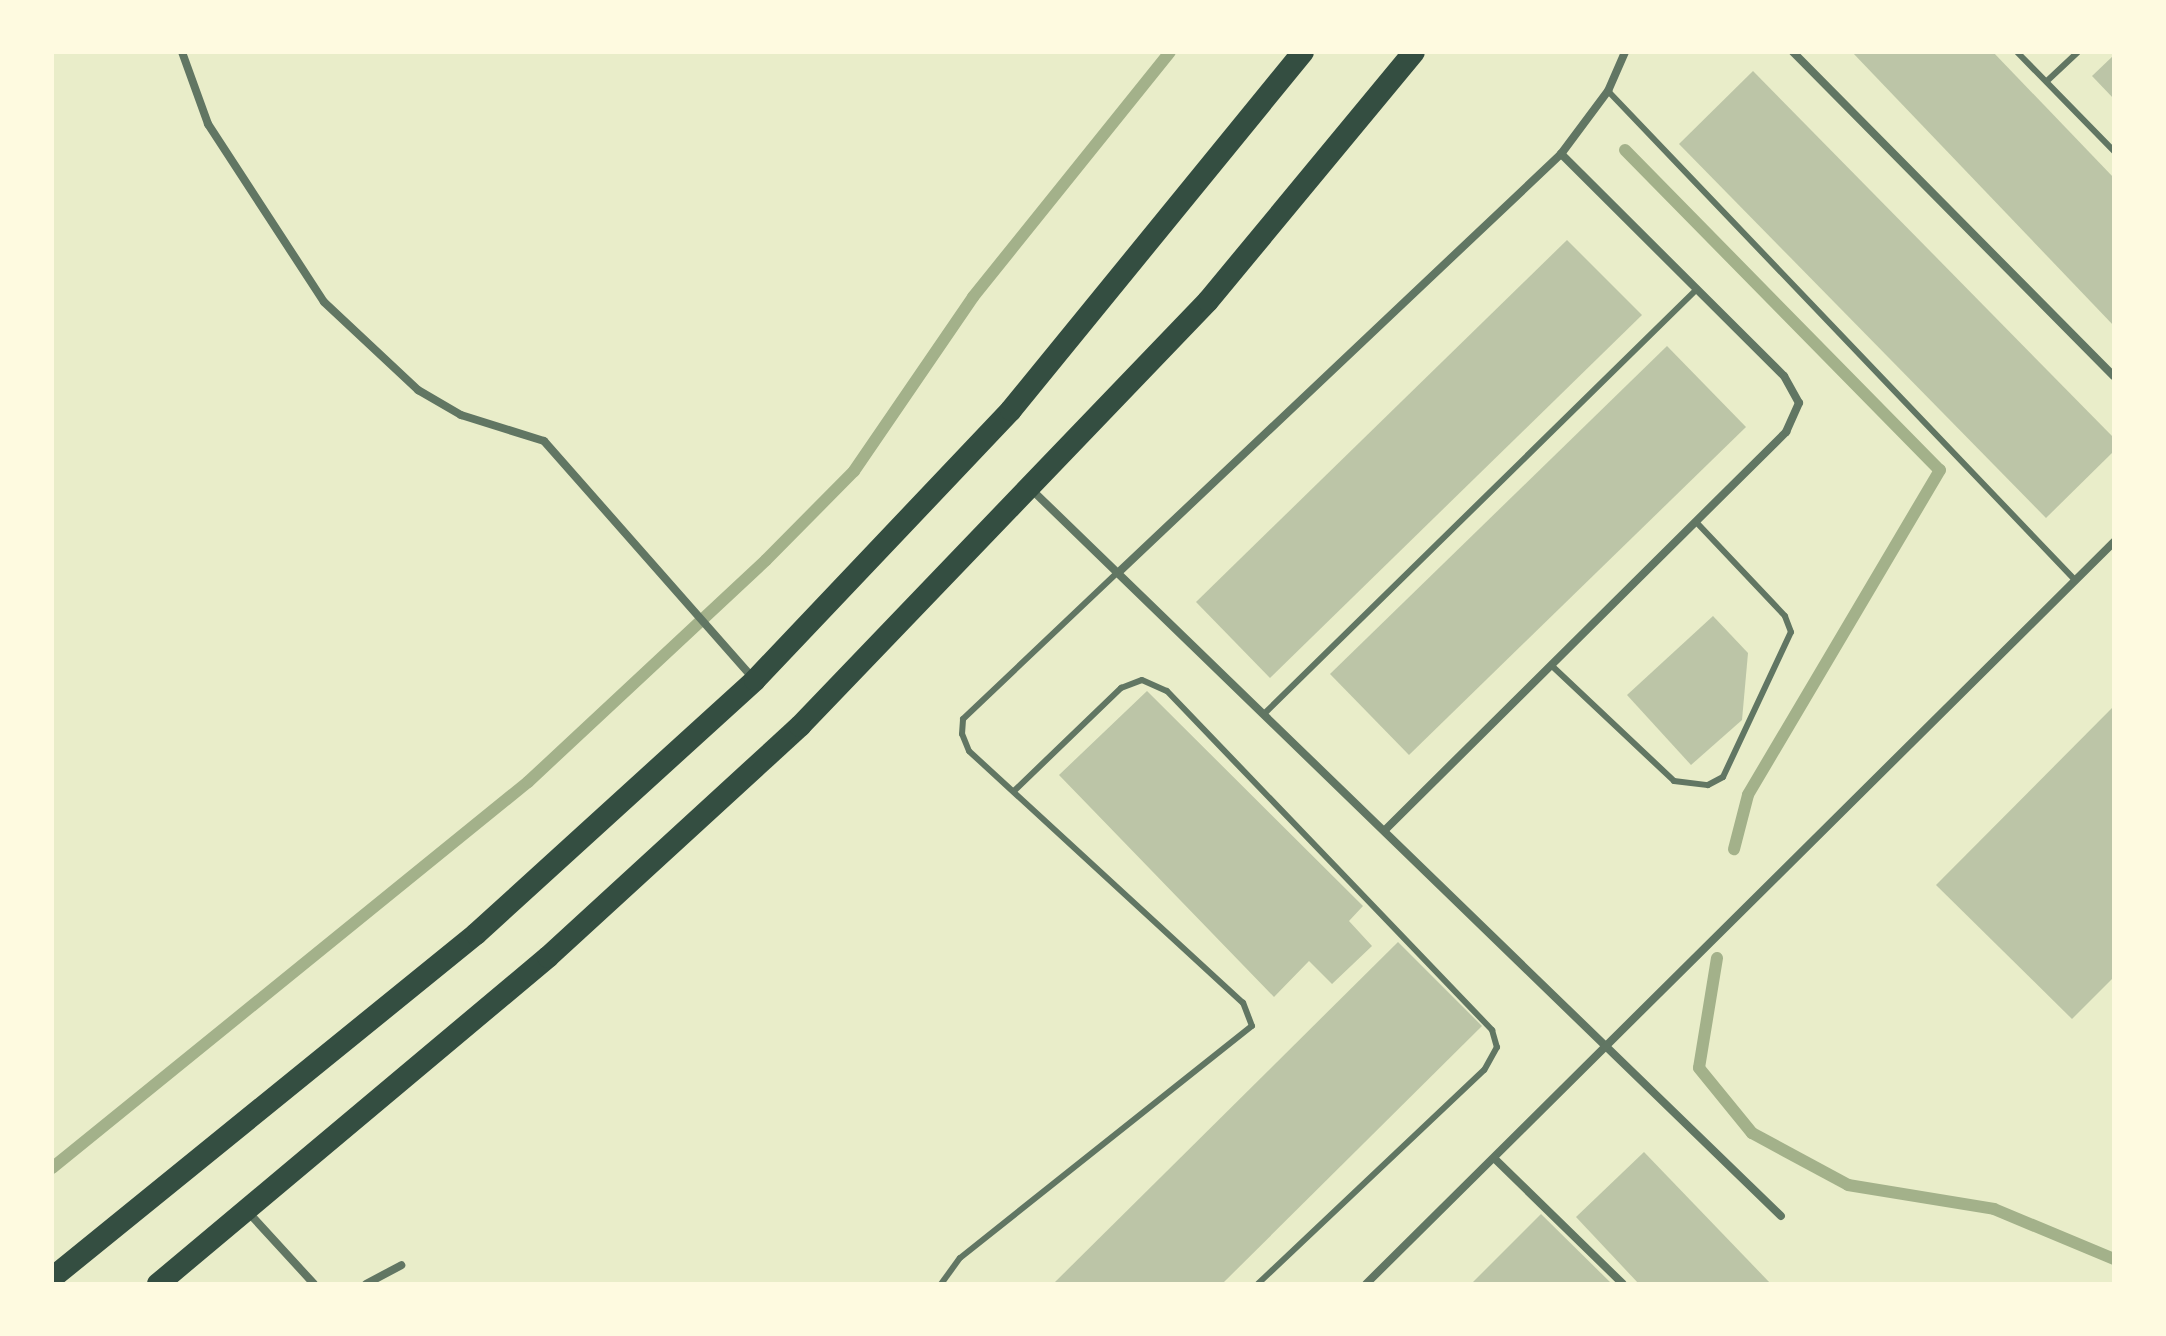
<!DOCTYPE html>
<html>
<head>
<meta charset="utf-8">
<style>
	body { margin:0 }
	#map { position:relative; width:2166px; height:1336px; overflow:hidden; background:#e9edc9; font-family:Ubuntu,sans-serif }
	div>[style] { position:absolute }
	.stream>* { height:12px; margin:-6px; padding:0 6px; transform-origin:6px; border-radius:6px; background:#a3b18a }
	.building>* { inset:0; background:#bcc5a7 }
	.service>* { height:6px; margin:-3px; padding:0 3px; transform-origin:3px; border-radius:3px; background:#617663 }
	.minor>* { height:8px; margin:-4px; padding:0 4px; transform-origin:4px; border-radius:4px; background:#617663 }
	.trunk>* { height:22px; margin:-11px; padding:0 11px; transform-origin:11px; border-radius:11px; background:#344e41 }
	span { translate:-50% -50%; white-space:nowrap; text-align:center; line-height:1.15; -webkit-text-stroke:6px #fefae0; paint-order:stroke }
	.frame { position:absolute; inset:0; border:54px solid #fefae0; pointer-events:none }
</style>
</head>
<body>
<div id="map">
	<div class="stream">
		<i style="left:1625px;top:150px;width:449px;rotate:45.5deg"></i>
		<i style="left:1940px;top:470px;width:377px;rotate:120.6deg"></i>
		<i style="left:1748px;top:795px;width:56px;rotate:104.5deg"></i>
		<i style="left:1717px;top:958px;width:111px;rotate:99.3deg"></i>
		<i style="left:1699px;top:1068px;width:84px;rotate:50.8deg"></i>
		<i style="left:1752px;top:1133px;width:109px;rotate:28.4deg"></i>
		<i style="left:1848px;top:1185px;width:148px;rotate:9.3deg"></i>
		<i style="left:1994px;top:1209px;width:130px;rotate:22.6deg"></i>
		<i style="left:52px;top:1168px;width:613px;rotate:-39.04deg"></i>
		<i style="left:528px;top:782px;width:325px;rotate:-43deg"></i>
		<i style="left:766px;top:560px;width:125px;rotate:-45.3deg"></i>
		<i style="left:854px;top:471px;width:211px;rotate:-55.6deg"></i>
		<i style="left:973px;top:297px;width:314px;rotate:-51.2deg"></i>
	</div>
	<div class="building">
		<i style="clip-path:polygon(1852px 52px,1993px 52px,2114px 178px,2114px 326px)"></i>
		<i style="clip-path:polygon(2114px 55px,2114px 99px,2092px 76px)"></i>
		<i style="clip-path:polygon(1753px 71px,2114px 438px,2114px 451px,2046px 518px,1679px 144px)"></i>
		<i style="clip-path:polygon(1567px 240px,1642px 315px,1270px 678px,1196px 602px)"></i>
		<i style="clip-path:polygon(1667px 346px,1746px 427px,1409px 755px,1330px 674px)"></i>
		<i style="clip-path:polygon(1713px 616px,1748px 653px,1742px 720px,1691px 765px,1627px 695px)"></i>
		<i style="clip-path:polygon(1147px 691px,1363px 906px,1349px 921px,1372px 946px,1332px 984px,1309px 961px,1274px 997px,1059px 775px)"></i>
		<i style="clip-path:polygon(2114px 706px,2114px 977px,2072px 1019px,1936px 885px)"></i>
		<i style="clip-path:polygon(1398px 942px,1482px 1026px,1222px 1284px,1053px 1284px)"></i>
		<i style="clip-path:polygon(1644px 1152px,1771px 1284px,1639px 1284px,1576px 1217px)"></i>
		<i style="clip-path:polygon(1541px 1214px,1612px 1284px,1471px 1284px)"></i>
	</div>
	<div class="service">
		<i style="left:2017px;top:52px;width:139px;rotate:45.6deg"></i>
		<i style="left:2047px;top:81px;width:42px;rotate:-43.1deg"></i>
		<i style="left:1608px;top:91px;width:676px;rotate:46.32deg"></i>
		<i style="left:1551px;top:665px;width:169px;rotate:43.3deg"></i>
		<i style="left:1674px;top:781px;width:34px;rotate:7deg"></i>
		<i style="left:1708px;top:785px;width:17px;rotate:-28deg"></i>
		<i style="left:1723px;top:777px;width:160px;rotate:-64.9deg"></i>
		<i style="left:1791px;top:632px;width:17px;rotate:-111deg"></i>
		<i style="left:1785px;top:616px;width:129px;rotate:-133.4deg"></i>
		<i style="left:1266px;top:712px;width:604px;rotate:-44.46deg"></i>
		<i style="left:1014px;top:791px;width:149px;rotate:-43.9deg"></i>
		<i style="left:1121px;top:688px;width:22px;rotate:-21deg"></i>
		<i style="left:1142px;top:680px;width:27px;rotate:24deg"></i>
		<i style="left:1167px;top:691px;width:470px;rotate:46.2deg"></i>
		<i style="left:1492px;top:1030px;width:18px;rotate:74deg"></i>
		<i style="left:1497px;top:1047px;width:26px;rotate:119deg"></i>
		<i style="left:1484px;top:1070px;width:311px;rotate:136.6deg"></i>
		<i style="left:941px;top:1284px;width:32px;rotate:-54deg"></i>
		<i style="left:960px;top:1258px;width:373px;rotate:-38.5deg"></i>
		<i style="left:1252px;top:1026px;width:25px;rotate:-111deg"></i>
		<i style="left:1243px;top:1003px;width:372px;rotate:-137.4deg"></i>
		<i style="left:969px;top:751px;width:18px;rotate:-112deg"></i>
		<i style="left:962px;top:734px;width:15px;rotate:-86deg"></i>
		<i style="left:963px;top:719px;width:215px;rotate:-43.5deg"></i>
	</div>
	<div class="minor">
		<i style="left:182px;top:52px;width:77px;rotate:70.1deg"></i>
		<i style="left:208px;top:124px;width:212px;rotate:56.9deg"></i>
		<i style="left:324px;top:302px;width:129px;rotate:43.1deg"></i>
		<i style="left:418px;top:390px;width:50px;rotate:30.2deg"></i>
		<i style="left:461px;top:415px;width:87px;rotate:17.4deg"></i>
		<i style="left:544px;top:441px;width:316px;rotate:48.6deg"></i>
		<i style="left:1793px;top:52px;width:456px;rotate:45.3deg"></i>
		<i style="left:1032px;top:490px;width:1043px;rotate:44.11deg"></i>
		<i style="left:1121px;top:570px;width:606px;rotate:-43.39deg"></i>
		<i style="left:1561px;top:154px;width:79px;rotate:-53.3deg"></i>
		<i style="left:1608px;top:91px;width:43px;rotate:-66.4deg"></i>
		<i style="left:1386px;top:829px;width:564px;rotate:-44.78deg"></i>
		<i style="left:1786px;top:432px;width:32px;rotate:-66deg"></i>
		<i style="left:1799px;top:403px;width:31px;rotate:-119deg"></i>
		<i style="left:1784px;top:376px;width:315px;rotate:-135.1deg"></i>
		<i style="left:1496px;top:1160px;width:177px;rotate:44.3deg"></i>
		<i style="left:249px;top:1213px;width:96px;rotate:47.5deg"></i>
		<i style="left:366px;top:1284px;width:40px;rotate:-28deg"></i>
		<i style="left:1366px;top:1284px;width:1054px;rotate:-44.77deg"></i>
	</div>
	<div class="trunk">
		<i style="left:52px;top:1278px;width:546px;rotate:-39.05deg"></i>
		<i style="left:476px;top:934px;width:377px;rotate:-42.3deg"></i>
		<i style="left:755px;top:680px;width:372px;rotate:-46.5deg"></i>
		<i style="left:1011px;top:410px;width:462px;rotate:-50.8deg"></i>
		<i style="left:158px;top:1284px;width:509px;rotate:-39.98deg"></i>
		<i style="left:548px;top:957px;width:342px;rotate:-42.5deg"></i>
		<i style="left:800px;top:726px;width:589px;rotate:-46.17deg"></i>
		<i style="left:1208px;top:301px;width:323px;rotate:-50.4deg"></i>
	</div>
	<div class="frame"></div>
</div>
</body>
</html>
